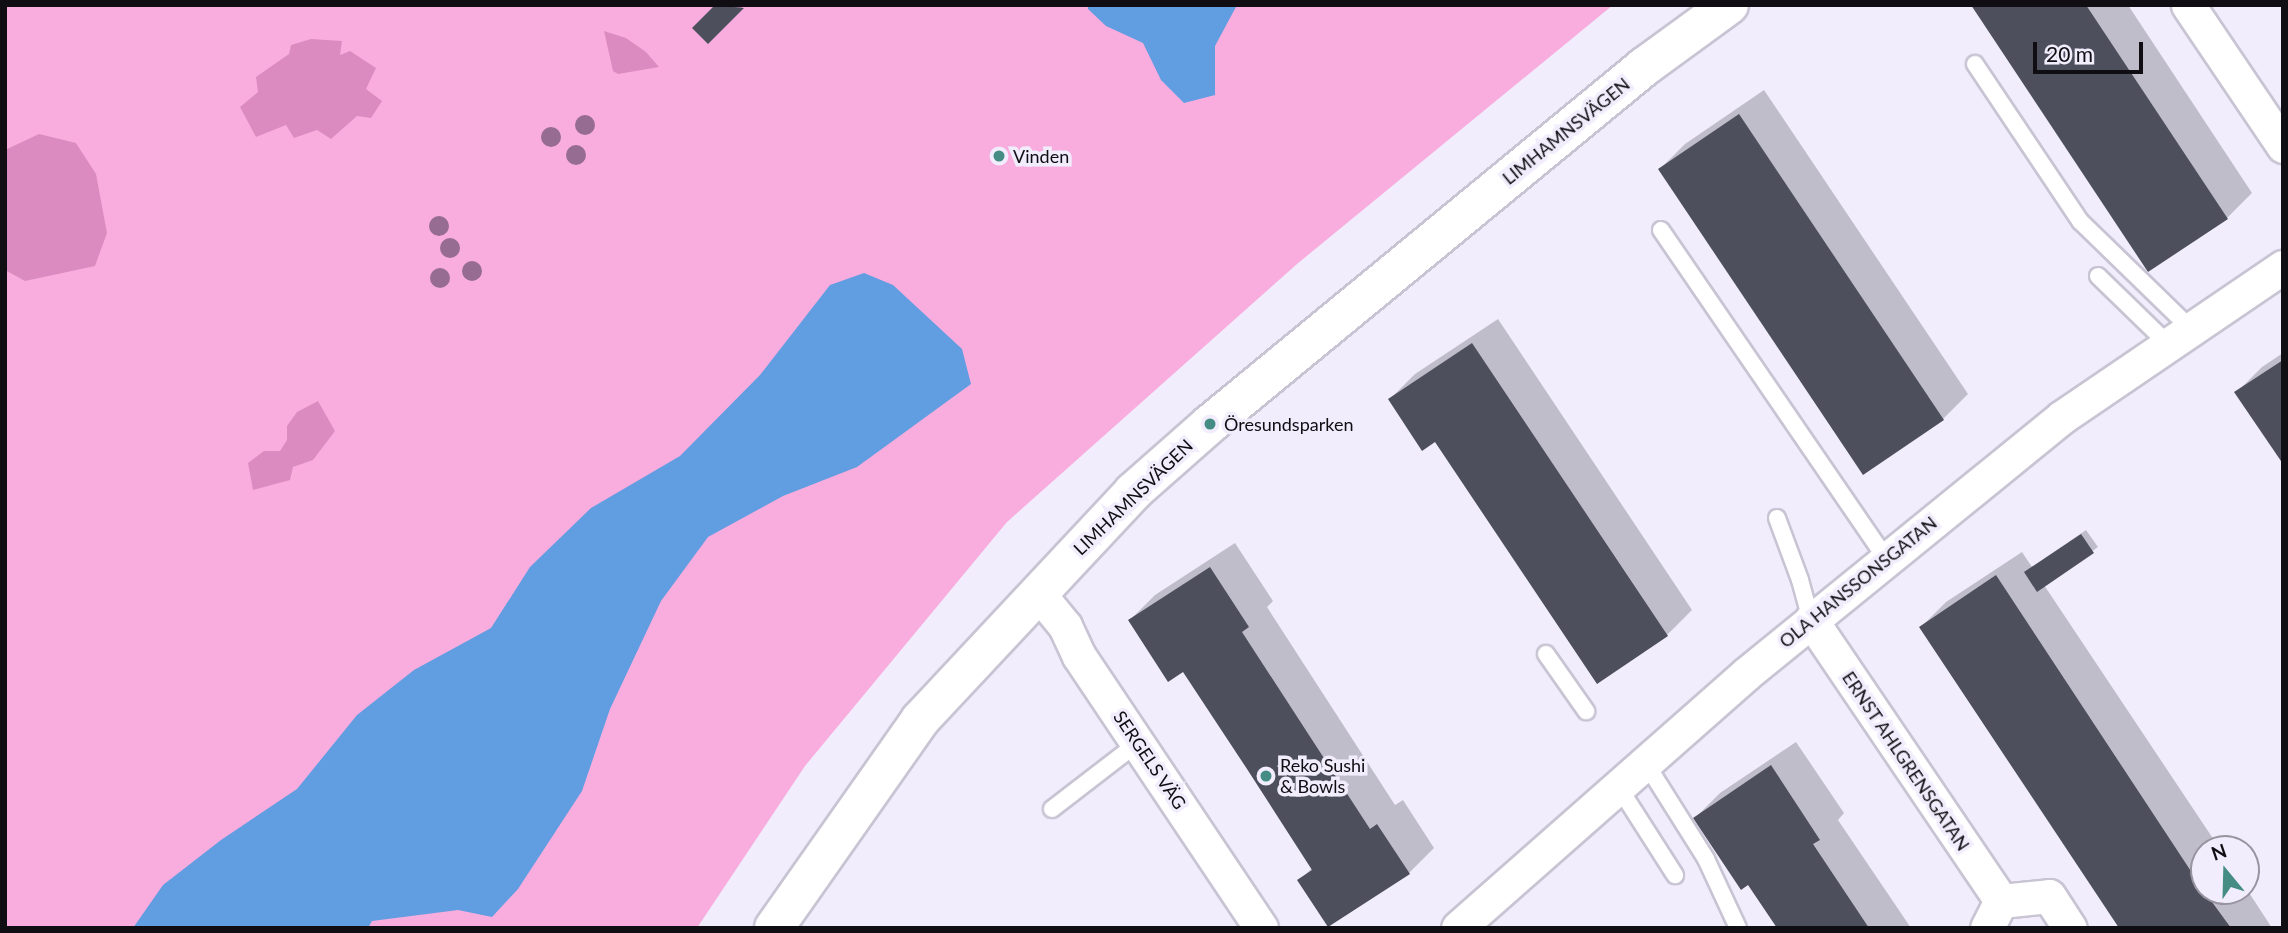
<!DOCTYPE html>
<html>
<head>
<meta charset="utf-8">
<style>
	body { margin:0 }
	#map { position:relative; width:2288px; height:933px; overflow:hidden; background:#f1edfd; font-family:Lato,sans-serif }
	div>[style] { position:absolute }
	.green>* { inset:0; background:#f9adde }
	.forest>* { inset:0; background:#dc8bc0 }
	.water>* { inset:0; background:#619de1 }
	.shadow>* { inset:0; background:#0003 }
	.building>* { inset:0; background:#4d505c }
	.roads { filter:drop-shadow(2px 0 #c8c4d3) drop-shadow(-2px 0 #c8c4d3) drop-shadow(0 2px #c8c4d3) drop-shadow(0 -2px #c8c4d3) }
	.lane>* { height:16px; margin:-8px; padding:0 8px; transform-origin:8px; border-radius:8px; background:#fff }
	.street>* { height:33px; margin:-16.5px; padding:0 16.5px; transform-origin:16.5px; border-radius:16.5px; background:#fff }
	.secondary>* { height:38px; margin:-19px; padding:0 19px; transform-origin:19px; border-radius:19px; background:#fff }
	.trees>* { width:20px; height:20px; margin:-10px; border-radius:50%; background:#966c92 }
	.dots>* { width:19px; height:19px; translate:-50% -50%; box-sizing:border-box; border:4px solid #f1edfd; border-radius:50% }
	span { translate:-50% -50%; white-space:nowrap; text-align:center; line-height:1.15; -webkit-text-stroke:7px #f1edfd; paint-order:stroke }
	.street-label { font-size:18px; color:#100e13 }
	.poi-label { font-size:18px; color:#100e13 }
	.left { translate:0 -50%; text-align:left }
	.frame { position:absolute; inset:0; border:7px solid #100e13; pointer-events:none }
	.north { position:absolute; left:2190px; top:835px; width:70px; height:70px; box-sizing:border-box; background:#f1edfd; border:2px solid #97949f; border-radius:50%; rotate:341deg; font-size:19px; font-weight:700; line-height:28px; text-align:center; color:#100e13 }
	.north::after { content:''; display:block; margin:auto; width:24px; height:32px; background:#458c84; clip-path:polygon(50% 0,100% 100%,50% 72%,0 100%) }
	.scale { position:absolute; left:2033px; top:42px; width:110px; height:32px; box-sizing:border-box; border:4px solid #100e13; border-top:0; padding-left:9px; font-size:21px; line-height:24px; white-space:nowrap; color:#100e13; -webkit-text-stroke:5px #f1edfd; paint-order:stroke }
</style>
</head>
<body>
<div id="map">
	<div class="green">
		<i style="clip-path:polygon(5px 5px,1613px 5px,1297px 264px,1007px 522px,805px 766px,697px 928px,5px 928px)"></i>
	</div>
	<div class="forest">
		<i style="clip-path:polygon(604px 31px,626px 38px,646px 52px,659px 67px,618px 74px,613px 71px)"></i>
		<i style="clip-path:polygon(311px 39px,342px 41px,340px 55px,350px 51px,376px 68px,366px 89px,382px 101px,371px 118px,357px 116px,331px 139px,317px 130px,294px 138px,286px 125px,256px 137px,240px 107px,258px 92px,256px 77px,289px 54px,291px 45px)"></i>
		<i style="clip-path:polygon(39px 134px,76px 143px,96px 174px,107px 233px,95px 266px,25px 281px,5px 270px,5px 150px)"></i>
		<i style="clip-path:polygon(318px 401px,335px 431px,313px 460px,293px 467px,290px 480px,253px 490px,248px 463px,264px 451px,280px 451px,287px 440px,287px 426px,297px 412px)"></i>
	</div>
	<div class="water">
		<i style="clip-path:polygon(1088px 5px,1237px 5px,1215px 46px,1215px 95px,1184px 103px,1161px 80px,1143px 43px,1106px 26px,1088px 9px)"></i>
		<i style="clip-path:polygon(864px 273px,893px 285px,962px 349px,971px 384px,857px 467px,783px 496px,708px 537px,661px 601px,610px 709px,582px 791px,518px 889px,492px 917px,458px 910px,372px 921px,368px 928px,133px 928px,163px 885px,221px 840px,297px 789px,357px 715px,414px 670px,491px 628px,530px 567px,591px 508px,680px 456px,760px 375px,830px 285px)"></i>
	</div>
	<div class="shadow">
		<i style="clip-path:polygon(717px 5px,744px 5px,708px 42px)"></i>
		<i style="clip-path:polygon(1973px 5px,2128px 5px,2252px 193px,2227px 218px)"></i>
		<i style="clip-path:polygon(1764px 90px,1968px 394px,1943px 419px,1863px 472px,1660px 169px,1685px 144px)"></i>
		<i style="clip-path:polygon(1498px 319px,1692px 610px,1667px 635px,1390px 399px,1415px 374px)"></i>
		<i style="clip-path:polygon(2283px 353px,2283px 461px,2237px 392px,2262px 367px)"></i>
		<i style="clip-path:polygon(2086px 530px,2098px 547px,2044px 585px,2220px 849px,2204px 849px,2204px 891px,2246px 891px,2246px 888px,2272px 928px,2121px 928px,1921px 627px,1946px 602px,2022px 552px,2032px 567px)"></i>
		<i style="clip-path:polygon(1235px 543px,1273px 601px,1267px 607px,1395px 805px,1403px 800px,1434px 848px,1409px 873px,1300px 880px,1313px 867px,1184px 670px,1130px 620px,1155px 595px)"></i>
		<i style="clip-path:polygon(1796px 742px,1844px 813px,1838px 820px,1911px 928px,1779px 928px,1749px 883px,1695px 818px,1720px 793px)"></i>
	</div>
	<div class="building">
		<i style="clip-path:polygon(715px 5px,744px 8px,708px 44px,692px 28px)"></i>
		<i style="clip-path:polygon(1971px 5px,2086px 5px,2228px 219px,2148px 272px)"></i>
		<i style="clip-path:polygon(1739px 114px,1944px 420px,1863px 475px,1658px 169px)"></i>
		<i style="clip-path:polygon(1472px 343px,1668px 636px,1597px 684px,1435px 442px,1422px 451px,1388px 399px)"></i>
		<i style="clip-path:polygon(2283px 360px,2283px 464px,2234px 392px)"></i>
		<i style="clip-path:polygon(2081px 534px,2094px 553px,2037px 592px,2024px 572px)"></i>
		<i style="clip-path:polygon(1210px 567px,1249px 627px,1242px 632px,1370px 829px,1377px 824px,1410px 874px,1328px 927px,1297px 880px,1312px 870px,1247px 769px,1183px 672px,1168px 682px,1128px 620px)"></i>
		<i style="clip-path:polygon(1996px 575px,2204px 891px,2231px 928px,2119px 928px,1919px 627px)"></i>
		<i style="clip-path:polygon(1771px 765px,1820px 840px,1813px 844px,1869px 928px,1777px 928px,1748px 885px,1741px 890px,1693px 818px)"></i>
	</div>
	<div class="roads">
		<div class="lane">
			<i style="left:1975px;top:64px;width:189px;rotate:56.2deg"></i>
			<i style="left:2080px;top:221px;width:155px;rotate:44.2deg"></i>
			<i style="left:1661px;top:230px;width:399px;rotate:55.6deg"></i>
			<i style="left:2098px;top:276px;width:98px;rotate:44.2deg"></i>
			<i style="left:1777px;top:518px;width:66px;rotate:69.6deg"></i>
			<i style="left:1800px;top:580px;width:41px;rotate:74.6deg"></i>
			<i style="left:1546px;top:654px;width:70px;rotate:54.9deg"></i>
			<i style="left:1645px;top:762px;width:115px;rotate:57.8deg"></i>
			<i style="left:1706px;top:859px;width:76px;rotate:65.1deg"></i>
			<i style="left:1618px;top:786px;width:106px;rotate:57.4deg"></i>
			<i style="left:1052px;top:809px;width:110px;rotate:-37.6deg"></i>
		</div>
		<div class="street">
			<i style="left:2188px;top:5px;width:170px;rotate:56deg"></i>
			<i style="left:1038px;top:593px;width:43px;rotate:50.7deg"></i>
			<i style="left:1065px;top:626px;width:33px;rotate:65deg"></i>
			<i style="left:1079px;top:656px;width:327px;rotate:56.2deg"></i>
			<i style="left:1811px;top:620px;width:339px;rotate:55.9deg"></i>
			<i style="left:2001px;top:901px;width:48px;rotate:-5.9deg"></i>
			<i style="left:2049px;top:896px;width:38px;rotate:57deg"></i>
			<i style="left:1458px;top:928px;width:384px;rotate:-41.4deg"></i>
			<i style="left:1746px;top:674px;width:407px;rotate:-39.1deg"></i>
			<i style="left:2062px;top:417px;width:267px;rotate:-34.2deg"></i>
			<i style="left:1987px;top:928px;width:30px;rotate:-63deg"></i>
		</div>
		<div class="secondary">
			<i style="left:774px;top:928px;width:254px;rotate:-54.9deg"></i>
			<i style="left:920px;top:720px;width:312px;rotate:-46.9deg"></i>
			<i style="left:1133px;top:492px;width:103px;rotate:-41.4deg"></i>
			<i style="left:1210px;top:424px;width:562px;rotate:-39.44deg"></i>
			<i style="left:1644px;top:67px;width:105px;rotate:-36.1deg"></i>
		</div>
	</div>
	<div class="trees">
		<i style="left:585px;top:125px"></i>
		<i style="left:551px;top:137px"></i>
		<i style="left:576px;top:155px"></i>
		<i style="left:439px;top:226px"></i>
		<i style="left:450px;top:248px"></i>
		<i style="left:472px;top:271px"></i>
		<i style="left:440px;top:278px"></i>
	</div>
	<div class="dots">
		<i style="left:999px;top:156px;background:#458c84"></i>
		<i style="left:1210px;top:424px;background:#458c84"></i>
		<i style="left:1266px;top:776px;background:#458c84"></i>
	</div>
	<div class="street-label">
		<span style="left:1566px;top:131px;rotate:-39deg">LIMHAMNSVÄGEN</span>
		<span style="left:1133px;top:497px;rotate:-44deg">LIMHAMNSVÄGEN</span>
		<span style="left:1858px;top:582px;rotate:-39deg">OLA HANSSONSGATAN</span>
		<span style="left:1150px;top:760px;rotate:56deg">SERGELS VÄG</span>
		<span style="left:1906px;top:761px;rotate:56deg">ERNST AHLGRENSGATAN</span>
	</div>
	<div class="poi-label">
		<span class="left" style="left:1013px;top:156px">Vinden</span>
		<span class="left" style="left:1224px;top:424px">Öresundsparken</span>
		<span class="left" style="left:1280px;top:776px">Reko Sushi<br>&amp; Bowls</span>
	</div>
	<div class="frame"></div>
	<div class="north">N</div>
	<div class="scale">20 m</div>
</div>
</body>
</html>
